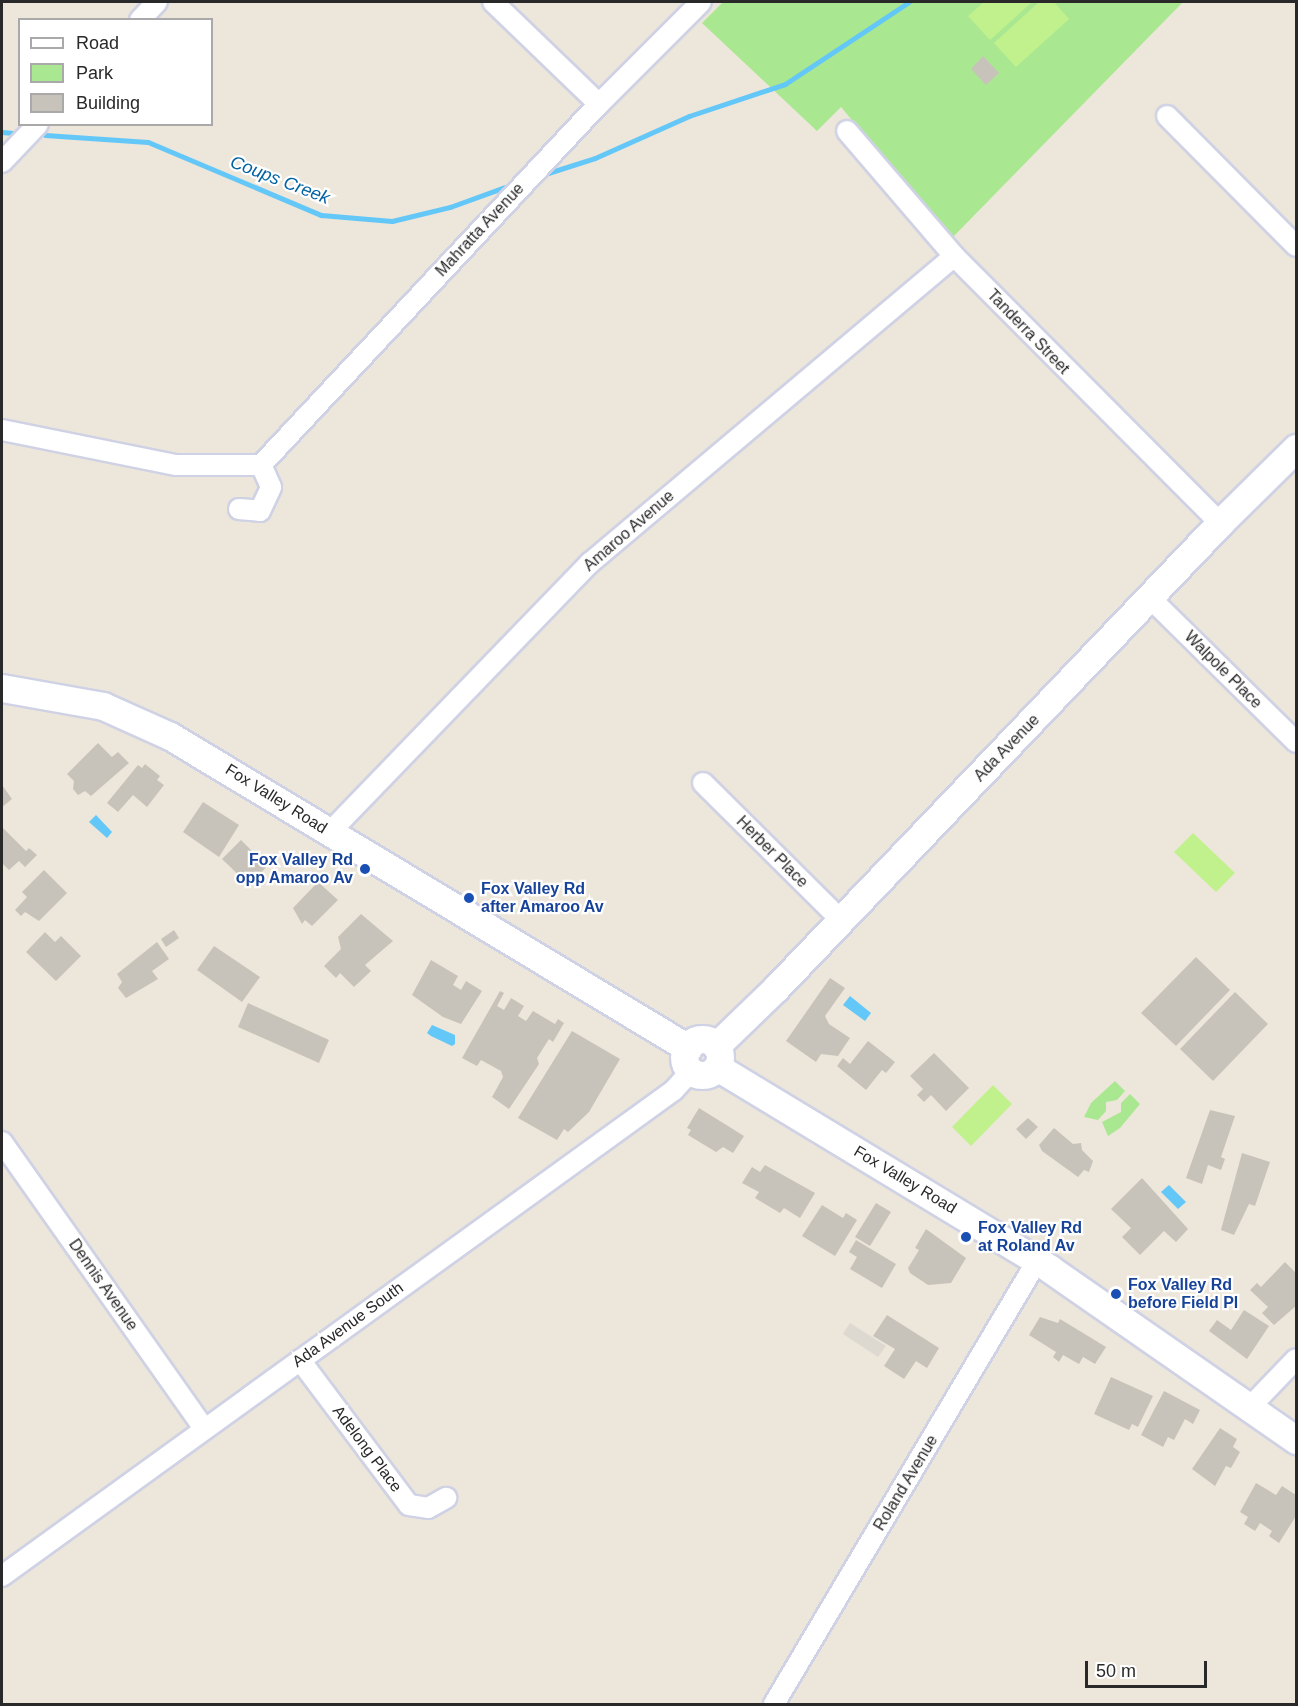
<!DOCTYPE html>
<html>
<head>
<meta charset="utf-8">
<style>
	body { margin:0 }
	#map { position:relative; width:1298px; height:1706px; overflow:hidden; background:#ede6da; font-family:Arial,sans-serif }
	div>[style] { position:absolute }
	.green>* { inset:0; background:#a9e891 }
	.pitch>* { inset:0; background:#c0f18c }
	.plaza>* { inset:0; background:#ddd9d1 }
	.water>* { inset:0; background:#63c7f8 }
	.stream>* { height:5px; margin:-2.5px; padding:0 2.5px; transform-origin:2.5px; border-radius:2.5px; background:#63c7f8 }
	.building>* { inset:0; background:#c8c3ba }
	.roads { filter:drop-shadow(2px 0 #cfd2e4) drop-shadow(-2px 0 #cfd2e4) drop-shadow(0 2px #cfd2e4) drop-shadow(0 -2px #cfd2e4) }
	.street>* { height:20px; margin:-10px; padding:0 10px; transform-origin:10px; border-radius:10px; background:#fff }
	.secondary>* { height:27px; margin:-13.5px; padding:0 13.5px; transform-origin:13.5px; border-radius:13.5px; background:#fff }
	.secondary>.ring { margin:-13.5px; padding:0; box-sizing:content-box; background:none; border:27px solid #fff; border-radius:50% }
	.dots>* { width:16px; height:16px; translate:-50% -50%; box-sizing:border-box; border:3px solid #fff; border-radius:50% }
	span { translate:-50% -50%; white-space:nowrap; text-align:center; line-height:1.15; -webkit-text-stroke:4.5px #fff; paint-order:stroke }
	.street-label { font-size:16px; color:#292929 }
	.transit-label { font-size:16px; color:#164399; font-weight:700 }
	.right { translate:-100% -50%; text-align:right }
	.left { translate:0 -50%; text-align:left }
	.water-label { font-size:18px; color:#0262a4; font-style:italic }
	.frame { position:absolute; inset:0; border:3px solid #292929; pointer-events:none }
	.legend { position:absolute; left:18px; top:18px; width:195px; height:108px; box-sizing:border-box; background:#fff; border:2px solid #a9a9a9; margin:0; padding:8px 10px; list-style:none; font-size:18px; color:#292929 }
	.legend li { display:flex; align-items:center; gap:12px; height:30px }
	.legend b { width:30px; border:2px solid #a9a9a9 }
	.scale { position:absolute; left:1085px; top:1661px; width:122px; height:27px; box-sizing:border-box; border:3px solid #292929; border-top:0; padding-left:8px; font-size:18px; line-height:21px; white-space:nowrap; color:#292929; -webkit-text-stroke:4px #fff; paint-order:stroke }
</style>
</head>
<body>
<div id="map">
	<div class="green">
		<i style="clip-path:polygon(723px 2px,1183px 2px,951px 239px,841px 107px,817px 131px,702px 23px)"></i>
		<i style="clip-path:polygon(1115px 1081px,1125px 1091px,1117px 1100px,1106px 1102px,1106px 1111px,1098px 1120px,1084px 1117px,1091px 1103px)"></i>
		<i style="clip-path:polygon(1130px 1094px,1140px 1104px,1120px 1128px,1108px 1136px,1102px 1122px,1121px 1112px,1121px 1103px)"></i>
	</div>
	<div class="pitch">
		<i style="clip-path:polygon(984px 2px,1032px 2px,990px 40px,968px 16px)"></i>
		<i style="clip-path:polygon(1039px 2px,1054px 2px,1069px 19px,1016px 67px,994px 43px)"></i>
		<i style="clip-path:polygon(1193px 833px,1235px 873px,1216px 892px,1174px 852px)"></i>
		<i style="clip-path:polygon(993px 1085px,1012px 1104px,971px 1146px,952px 1127px)"></i>
	</div>
	<div class="plaza">
		<i style="clip-path:polygon(850px 1323px,886px 1346px,878px 1357px,843px 1334px)"></i>
	</div>
	<div class="water">
		<i style="clip-path:polygon(96px 815px,112px 832px,107px 838px,89px 822px)"></i>
		<i style="clip-path:polygon(850px 996px,871px 1013px,865px 1021px,843px 1005px)"></i>
		<i style="clip-path:polygon(432px 1025px,455px 1035px,455px 1044px,452px 1046px,431px 1036px,427px 1033px)"></i>
		<i style="clip-path:polygon(1169px 1185px,1186px 1202px,1178px 1209px,1161px 1192px)"></i>
	</div>
	<div class="stream">
		<i style="left:2px;top:132px;width:11px;rotate:5deg"></i>
		<i style="left:45px;top:135px;width:103px;rotate:3.9deg"></i>
		<i style="left:148px;top:142px;width:188px;rotate:22.9deg"></i>
		<i style="left:321px;top:215px;width:71px;rotate:4.8deg"></i>
		<i style="left:392px;top:221px;width:60px;rotate:-13.6deg"></i>
		<i style="left:450px;top:207px;width:59px;rotate:-20deg"></i>
		<i style="left:548px;top:173px;width:49px;rotate:-17.7deg"></i>
		<i style="left:595px;top:158px;width:103px;rotate:-24.1deg"></i>
		<i style="left:689px;top:116px;width:101px;rotate:-18.4deg"></i>
		<i style="left:785px;top:84px;width:149px;rotate:-33.5deg"></i>
	</div>
	<div class="building">
		<i style="clip-path:polygon(983px 56px,999px 73px,986px 85px,971px 69px)"></i>
		<i style="clip-path:polygon(98px 743px,112px 757px,118px 752px,129px 763px,91px 796px,85px 791px,78px 795px,73px 789px,74px 781px,67px 774px)"></i>
		<i style="clip-path:polygon(145px 764px,160px 776px,157px 780px,164px 785px,147px 807px,133px 795px,118px 812px,107px 803px,138px 765px,142px 768px)"></i>
		<i style="clip-path:polygon(2px 785px,12px 799px,2px 807px)"></i>
		<i style="clip-path:polygon(203px 802px,239px 825px,219px 857px,183px 832px)"></i>
		<i style="clip-path:polygon(2px 827px,26px 851px,29px 848px,37px 855px,25px 867px,19px 861px,9px 870px,2px 863px)"></i>
		<i style="clip-path:polygon(241px 840px,267px 866px,253px 882px,247px 883px,222px 859px)"></i>
		<i style="clip-path:polygon(44px 870px,67px 893px,39px 921px,25px 912px,21px 916px,15px 910px,27px 897px,22px 892px)"></i>
		<i style="clip-path:polygon(318px 882px,338px 900px,312px 926px,305px 920px,302px 924px,293px 908px)"></i>
		<i style="clip-path:polygon(361px 914px,393px 941px,365px 965px,371px 971px,354px 987px,340px 973px,336px 978px,324px 966px,341px 949px,338px 937px)"></i>
		<i style="clip-path:polygon(174px 930px,179px 938px,166px 947px,161px 939px)"></i>
		<i style="clip-path:polygon(45px 932px,55px 942px,61px 936px,81px 956px,56px 981px,26px 952px)"></i>
		<i style="clip-path:polygon(157px 942px,169px 959px,152px 971px,158px 979px,126px 998px,118px 988px,122px 982px,117px 974px)"></i>
		<i style="clip-path:polygon(214px 946px,260px 977px,242px 1002px,197px 970px)"></i>
		<i style="clip-path:polygon(1196px 957px,1230px 990px,1176px 1046px,1141px 1013px)"></i>
		<i style="clip-path:polygon(431px 960px,458px 976px,453px 985px,461px 990px,466px 981px,482px 991px,461px 1024px,443px 1017px,412px 995px)"></i>
		<i style="clip-path:polygon(830px 978px,845px 988px,825px 1016px,829px 1024px,850px 1038px,838px 1056px,821px 1054px,816px 1062px,786px 1041px)"></i>
		<i style="clip-path:polygon(500px 991px,504px 993px,497px 1006px,504px 1010px,511px 998px,524px 1006px,518px 1016px,526px 1021px,533px 1011px,555px 1024px,558px 1019px,564px 1023px,553px 1042px,549px 1039px,537px 1058px,539px 1064px,509px 1109px,492px 1097px,503px 1077px,501px 1071px,481px 1060px,477px 1066px,462px 1058px)"></i>
		<i style="clip-path:polygon(1235px 992px,1268px 1024px,1213px 1081px,1180px 1049px)"></i>
		<i style="clip-path:polygon(248px 1003px,329px 1040px,319px 1063px,238px 1027px)"></i>
		<i style="clip-path:polygon(572px 1031px,620px 1059px,589px 1112px,568px 1132px,564px 1129px,557px 1140px,518px 1118px)"></i>
		<i style="clip-path:polygon(868px 1041px,895px 1062px,886px 1073px,882px 1070px,866px 1090px,837px 1066px,843px 1058px,850px 1064px)"></i>
		<i style="clip-path:polygon(934px 1053px,969px 1088px,946px 1111px,931px 1095px,924px 1102px,917px 1095px,923px 1089px,910px 1076px)"></i>
		<i style="clip-path:polygon(699px 1108px,744px 1136px,733px 1153px,723px 1147px,716px 1152px,688px 1135px,691px 1130px,687px 1128px)"></i>
		<i style="clip-path:polygon(1210px 1110px,1235px 1116px,1221px 1157px,1225px 1159px,1221px 1170px,1208px 1165px,1202px 1184px,1186px 1178px)"></i>
		<i style="clip-path:polygon(1028px 1118px,1038px 1127px,1026px 1139px,1016px 1129px)"></i>
		<i style="clip-path:polygon(1054px 1128px,1073px 1144px,1081px 1143px,1082px 1150px,1093px 1161px,1089px 1172px,1084px 1170px,1078px 1177px,1042px 1151px,1039px 1145px)"></i>
		<i style="clip-path:polygon(1242px 1153px,1270px 1162px,1255px 1206px,1249px 1204px,1234px 1235px,1221px 1230px)"></i>
		<i style="clip-path:polygon(765px 1165px,815px 1193px,800px 1218px,784px 1208px,780px 1213px,755px 1198px,759px 1192px,742px 1183px,752px 1167px,760px 1172px)"></i>
		<i style="clip-path:polygon(1142px 1178px,1188px 1229px,1176px 1242px,1164px 1231px,1140px 1255px,1122px 1237px,1131px 1228px,1111px 1209px)"></i>
		<i style="clip-path:polygon(876px 1203px,891px 1212px,870px 1246px,855px 1237px)"></i>
		<i style="clip-path:polygon(822px 1205px,843px 1218px,846px 1213px,857px 1220px,835px 1256px,802px 1236px)"></i>
		<i style="clip-path:polygon(926px 1229px,966px 1258px,951px 1283px,928px 1285px,910px 1273px,908px 1268px,919px 1250px,915px 1248px)"></i>
		<i style="clip-path:polygon(856px 1240px,896px 1264px,882px 1288px,850px 1269px,857px 1257px,849px 1252px)"></i>
		<i style="clip-path:polygon(1285px 1262px,1296px 1273px,1296px 1306px,1274px 1325px,1262px 1313px,1268px 1307px,1250px 1290px,1257px 1283px,1261px 1287px)"></i>
		<i style="clip-path:polygon(1244px 1310px,1269px 1326px,1247px 1359px,1209px 1331px,1217px 1320px,1231px 1330px)"></i>
		<i style="clip-path:polygon(887px 1315px,939px 1348px,927px 1368px,916px 1361px,904px 1379px,884px 1366px,895px 1349px,873px 1336px)"></i>
		<i style="clip-path:polygon(1040px 1317px,1058px 1323px,1060px 1319px,1106px 1347px,1095px 1364px,1083px 1357px,1079px 1364px,1063px 1355px,1059px 1362px,1053px 1357px,1056px 1352px,1029px 1335px)"></i>
		<i style="clip-path:polygon(1111px 1377px,1153px 1396px,1138px 1427px,1132px 1424px,1129px 1430px,1094px 1414px)"></i>
		<i style="clip-path:polygon(1164px 1391px,1200px 1410px,1193px 1424px,1185px 1419px,1174px 1440px,1168px 1437px,1163px 1447px,1141px 1435px)"></i>
		<i style="clip-path:polygon(1220px 1428px,1237px 1439px,1233px 1447px,1240px 1452px,1231px 1468px,1226px 1466px,1215px 1486px,1192px 1469px)"></i>
		<i style="clip-path:polygon(1256px 1483px,1276px 1495px,1282px 1486px,1296px 1495px,1296px 1516px,1279px 1543px,1269px 1536px,1272px 1531px,1260px 1523px,1255px 1531px,1244px 1524px,1248px 1517px,1240px 1512px)"></i>
	</div>
	<div class="roads">
		<div class="street">
			<i style="left:140px;top:20px;width:25px;rotate:-47deg"></i>
			<i style="left:599px;top:104px;width:144px;rotate:-45deg"></i>
			<i style="left:1167px;top:116px;width:183px;rotate:45.2deg"></i>
			<i style="left:847px;top:131px;width:165px;rotate:49.4deg"></i>
			<i style="left:954px;top:256px;width:377px;rotate:45.1deg"></i>
			<i style="left:2px;top:162px;width:52px;rotate:-46.5deg"></i>
			<i style="left:2px;top:430px;width:177px;rotate:11.4deg"></i>
			<i style="left:176px;top:465px;width:85px"></i>
			<i style="left:261px;top:465px;width:495px;rotate:-46.9deg"></i>
			<i style="left:599px;top:104px;width:147px;rotate:-136.1deg"></i>
			<i style="left:239px;top:509px;width:21px;rotate:5deg"></i>
			<i style="left:260px;top:511px;width:26px;rotate:-65deg"></i>
			<i style="left:271px;top:487px;width:24px;rotate:-114deg"></i>
			<i style="left:1150px;top:598px;width:205px;rotate:44.6deg"></i>
			<i style="left:703px;top:783px;width:194px;rotate:44.8deg"></i>
			<i style="left:329px;top:833px;width:376px;rotate:-46deg"></i>
			<i style="left:590px;top:563px;width:476px;rotate:-40.1deg"></i>
			<i style="left:2px;top:1142px;width:350px;rotate:54.8deg"></i>
			<i style="left:300px;top:1360px;width:181px;rotate:53.1deg"></i>
			<i style="left:409px;top:1505px;width:19px;rotate:9deg"></i>
			<i style="left:428px;top:1508px;width:21px;rotate:-29deg"></i>
			<i style="left:1250px;top:1407px;width:66px;rotate:-46.2deg"></i>
			<i style="left:2px;top:1576px;width:829px;rotate:-35.87deg"></i>
			<i style="left:674px;top:1090px;width:25px;rotate:-48deg"></i>
			<i style="left:774px;top:1704px;width:515px;rotate:-59.3deg"></i>
		</div>
		<div class="secondary">
			<i style="left:2px;top:688px;width:103px;rotate:10.1deg"></i>
			<i style="left:103px;top:706px;width:73px;rotate:24.1deg"></i>
			<i style="left:170px;top:736px;width:605px;rotate:31.06deg"></i>
			<i class="ring" style="left:684px;top:1039px;width:9px;height:9px"></i>
			<i style="left:716px;top:1046px;width:83px;rotate:-44deg"></i>
			<i style="left:776px;top:988px;width:643px;rotate:-46.32deg"></i>
			<i style="left:1220px;top:523px;width:107px;rotate:-44.6deg"></i>
			<i style="left:717px;top:1067px;width:389px;rotate:31.2deg"></i>
			<i style="left:1050px;top:1269px;width:300px;rotate:34.8deg"></i>
		</div>
	</div>
	<div class="dots">
		<i style="left:365px;top:869px;background:#1a4fb4"></i>
		<i style="left:469px;top:898px;background:#1a4fb4"></i>
		<i style="left:966px;top:1237px;background:#1a4fb4"></i>
		<i style="left:1116px;top:1294px;background:#1a4fb4"></i>
	</div>
	<div class="street-label">
		<span style="left:480px;top:230px;rotate:-47deg">Mahratta Avenue</span>
		<span style="left:1028px;top:332px;rotate:46deg">Tanderra Street</span>
		<span style="left:629px;top:531px;rotate:-41deg">Amaroo Avenue</span>
		<span style="left:1223px;top:670px;rotate:45deg">Walpole Place</span>
		<span style="left:1007px;top:748px;rotate:-46deg">Ada Avenue</span>
		<span style="left:276px;top:799px;rotate:32deg">Fox Valley Road</span>
		<span style="left:772px;top:852px;rotate:45deg">Herber Place</span>
		<span style="left:905px;top:1180px;rotate:31deg">Fox Valley Road</span>
		<span style="left:103px;top:1285px;rotate:55deg">Dennis Avenue</span>
		<span style="left:348px;top:1325px;rotate:-36deg">Ada Avenue South</span>
		<span style="left:367px;top:1449px;rotate:53deg">Adelong Place</span>
		<span style="left:906px;top:1483px;rotate:-59deg">Roland Avenue</span>
	</div>
	<div class="transit-label">
		<span class="right" style="left:353px;top:869px">Fox Valley Rd<br>opp Amaroo Av</span>
		<span class="left" style="left:481px;top:898px">Fox Valley Rd<br>after Amaroo Av</span>
		<span class="left" style="left:978px;top:1237px">Fox Valley Rd<br>at Roland Av</span>
		<span class="left" style="left:1128px;top:1294px">Fox Valley Rd<br>before Field Pl</span>
	</div>
	<div class="water-label">
		<span style="left:280px;top:180px;rotate:21deg">Coups Creek</span>
	</div>
	<div class="frame"></div>
	<ul class="legend">
	<li><b style="height:8px;background:#fff"></b>Road</li>
	<li><b style="height:16px;background:#a9e891"></b>Park</li>
	<li><b style="height:16px;background:#c8c3ba"></b>Building</li>
	</ul>
	<div class="scale">50 m</div>
</div>
</body>
</html>
